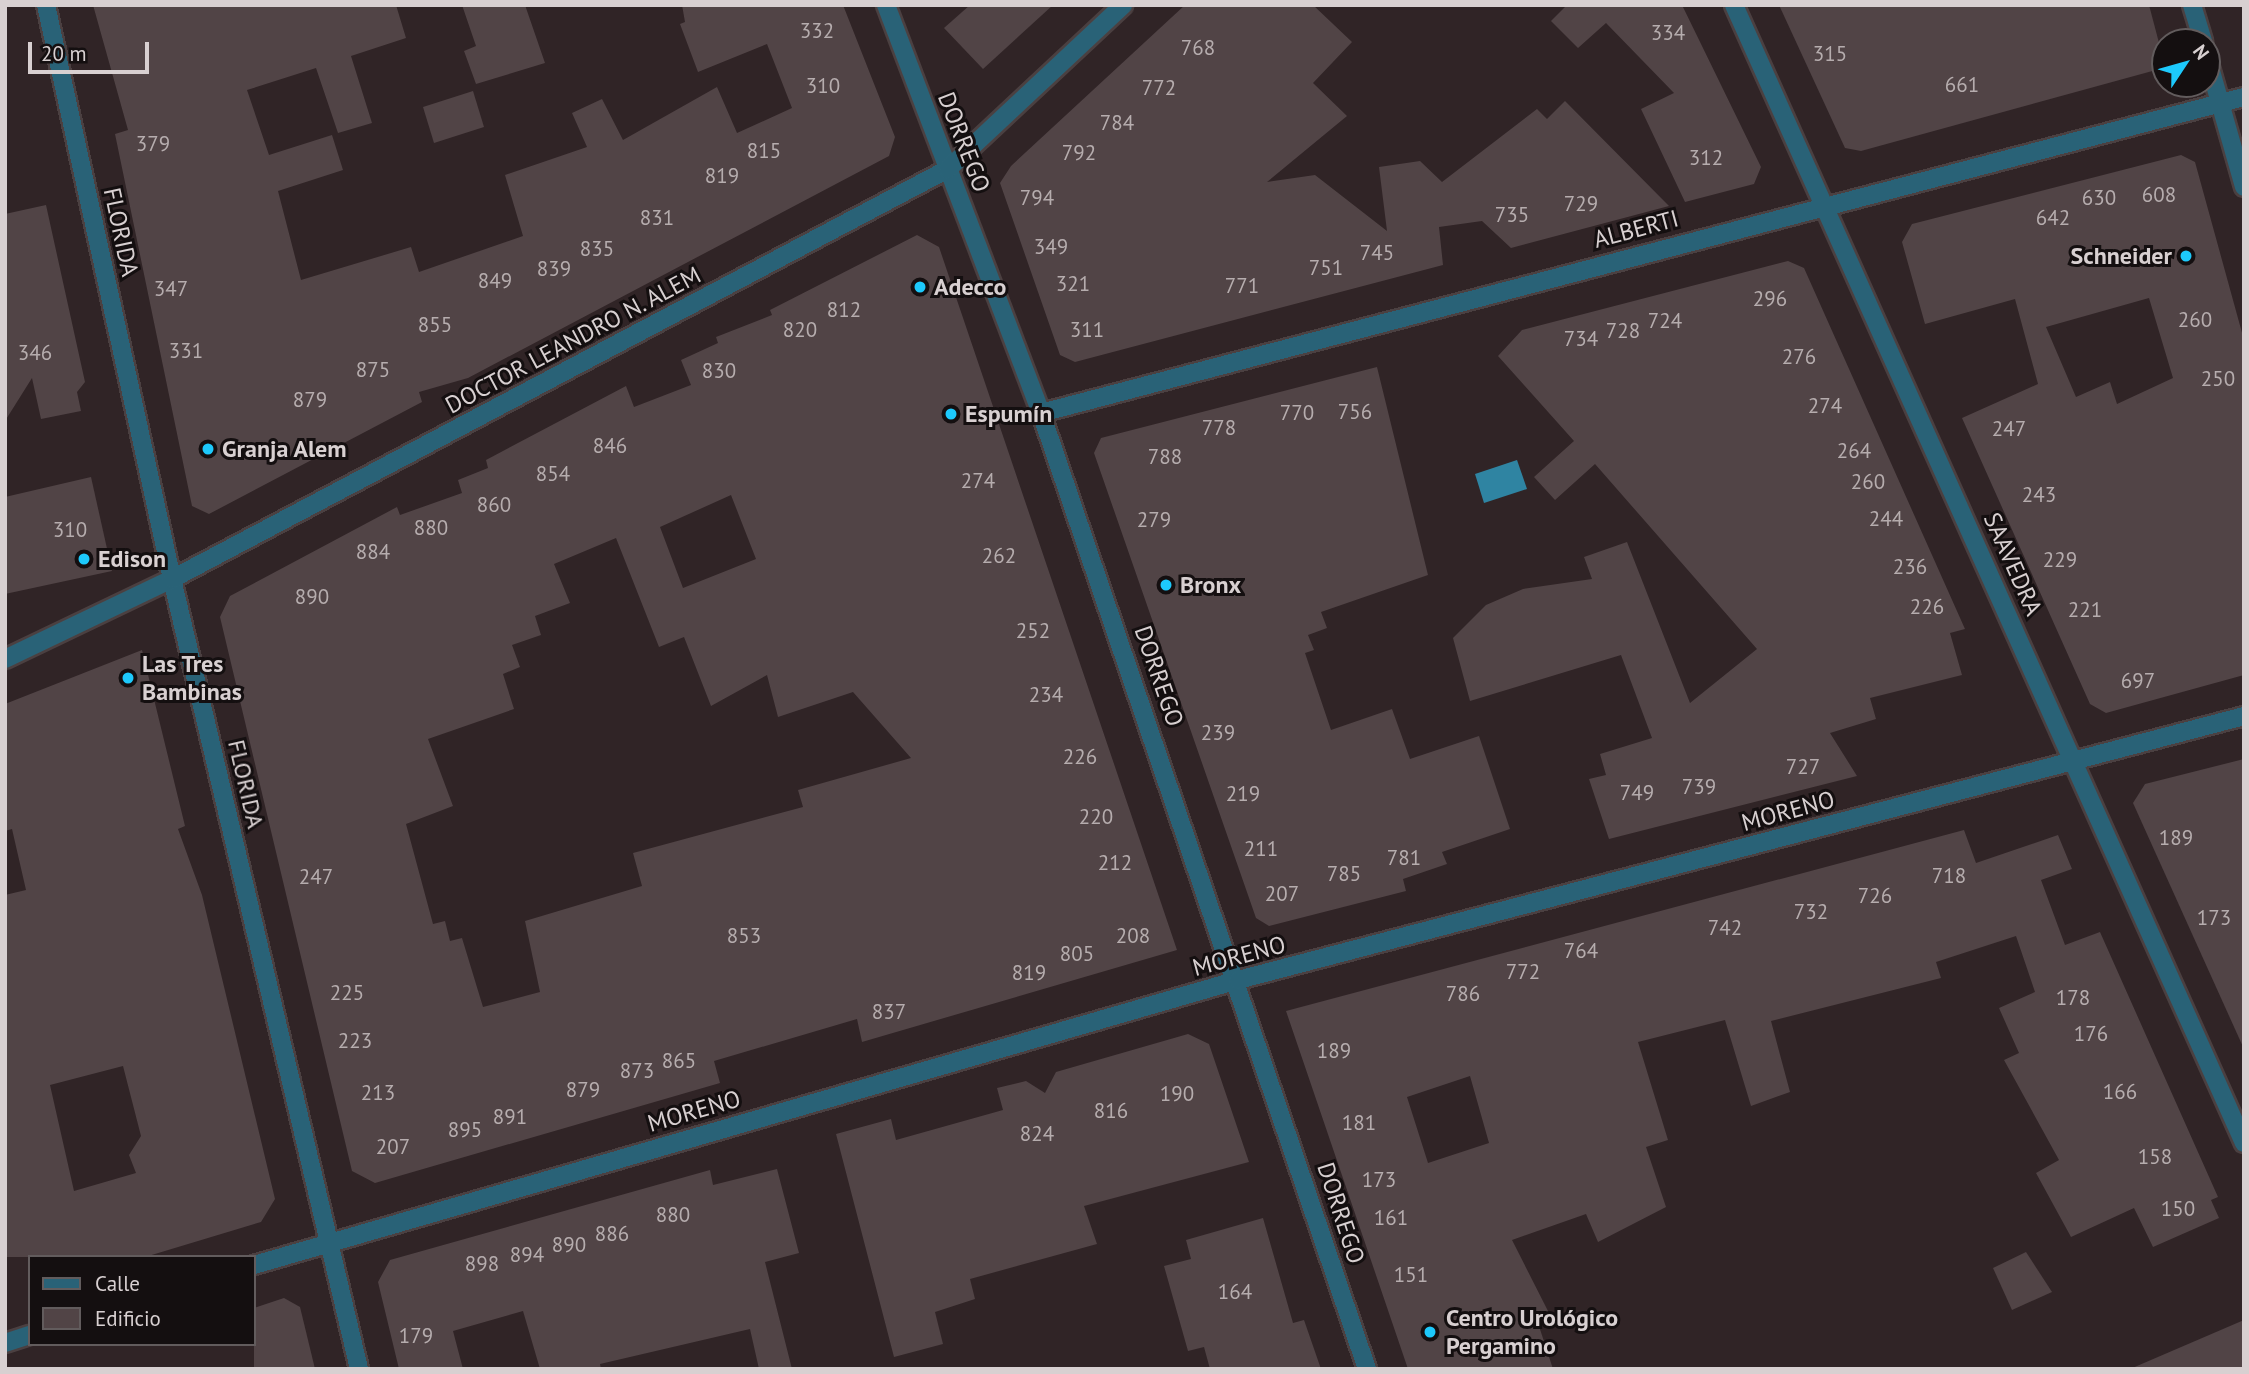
<!DOCTYPE html>
<html>
<head>
<meta charset="utf-8">
<style>
	body { margin:0 }
	#map { position:relative; width:2249px; height:1374px; overflow:hidden; background:#302426; font-family:"PT Sans",sans-serif }
	div>[style] { position:absolute }
	.water>* { inset:0; background:#2f84a2 }
	.building>* { inset:0; background:#514446 }
	.roads { filter:drop-shadow(2px 0 #4b4041) drop-shadow(-2px 0 #4b4041) drop-shadow(0 2px #4b4041) drop-shadow(0 -2px #4b4041) }
	.minor>* { height:18px; margin:-9px; padding:0 9px; transform-origin:9px; border-radius:9px; background:#296277 }
	.dots>* { width:19px; height:19px; translate:-50% -50%; box-sizing:border-box; border:4px solid #140f10; border-radius:50% }
	span { translate:-50% -50%; white-space:nowrap; text-align:center; line-height:1.15; -webkit-text-stroke:6px #140f10; paint-order:stroke }
	.number-label { font-size:21px; color:#b6adae }
	.number-label span { -webkit-text-stroke-width:0 }
	.street-label { font-size:24px; color:#d8d0d1 }
	.poi-label { font-size:24px; color:#d8d0d1; font-weight:700 }
	.right { translate:-100% -50%; text-align:right }
	.left { translate:0 -50%; text-align:left }
	.frame { position:absolute; inset:0; border:7px solid #d8d0d1; pointer-events:none }
	.legend { position:absolute; left:28px; top:1255px; width:228px; height:91px; box-sizing:border-box; background:#140f10; border:2px solid #625c5d; margin:0; padding:9px 12px; list-style:none; font-size:21px; color:#d8d0d1 }
	.legend li { display:flex; align-items:center; gap:14px; height:35px }
	.legend b { width:35px; border:2px solid #625c5d }
	.north { position:absolute; left:2151px; top:28px; width:70px; height:70px; box-sizing:border-box; background:#140f10; border:2px solid #625c5d; border-radius:50%; rotate:54deg; font-size:19px; font-weight:700; line-height:28px; text-align:center; color:#d8d0d1 }
	.north::after { content:''; display:block; margin:auto; width:24px; height:32px; background:#1dc9fc; clip-path:polygon(50% 0,100% 100%,50% 72%,0 100%) }
	.scale { position:absolute; left:28px; top:42px; width:121px; height:32px; box-sizing:border-box; border:4px solid #d8d0d1; border-top:0; padding-left:9px; font-size:21px; line-height:24px; white-space:nowrap; color:#d8d0d1; -webkit-text-stroke:5px #140f10; paint-order:stroke }
</style>
</head>
<body>
<div id="map">
	<div class="water">
		<i style="clip-path:polygon(1517px 460px,1527px 489px,1484px 503px,1475px 474px)"></i>
	</div>
	<div class="building">
		<i style="clip-path:polygon(93px 5px,396px 5px,406px 38px,351px 56px,372px 123px,338px 133px,316px 68px,247px 90px,269px 155px,332px 135px,343px 170px,278px 191px,301px 280px,411px 247px,419px 272px,523px 236px,505px 175px,587px 147px,572px 113px,602px 99px,623px 140px,717px 87px,737px 133px,792px 108px,767px 44px,698px 72px,680px 24px,685px 22px,682px 5px,843px 5px,895px 137px,889px 156px,468px 378px,419px 392px,422px 402px,209px 514px,192px 506px,115px 134px,128px 130px)"></i>
		<i style="clip-path:polygon(462px 5px,525px 5px,545px 63px,476px 84px,464px 51px,476px 46px)"></i>
		<i style="clip-path:polygon(970px 5px,1053px 5px,983px 69px,944px 28px)"></i>
		<i style="clip-path:polygon(1185px 5px,1313px 5px,1352px 42px,1313px 83px,1347px 116px,1267px 182px,1315px 175px,1387px 231px,1379px 167px,1420px 161px,1442px 182px,1537px 109px,1547px 119px,1565px 101px,1669px 206px,1511px 248px,1482px 221px,1439px 227px,1443px 265px,1075px 362px,1060px 355px,1000px 183px,1011px 166px)"></i>
		<i style="clip-path:polygon(1567px 5px,1682px 5px,1761px 167px,1754px 184px,1685px 202px,1641px 109px,1674px 93px,1606px 23px,1578px 48px,1551px 21px)"></i>
		<i style="clip-path:polygon(1779px 5px,2149px 5px,2163px 58px,2156px 70px,1861px 151px,1845px 148px)"></i>
		<i style="clip-path:polygon(473px 91px,484px 127px,434px 143px,423px 107px)"></i>
		<i style="clip-path:polygon(evenodd,2181px 155px,2195px 162px,2244px 340px,2244px 675px,2106px 713px,2090px 704px,1962px 418px,2038px 384px,2015px 299px,1925px 324px,1902px 242px,1912px 224px,2181px 155px,2149px 298px,2173px 378px,2117px 404px,2110px 382px,2076px 397px,2046px 327px,2149px 298px)"></i>
		<i style="clip-path:polygon(46px 205px,85px 382px,77px 392px,81px 411px,41px 419px,32px 378px,5px 421px,5px 214px)"></i>
		<i style="clip-path:polygon(evenodd,917px 235px,939px 247px,1177px 950px,862px 1042px,857px 1019px,714px 1061px,720px 1083px,375px 1183px,352px 1171px,220px 617px,230px 596px,397px 507px,400px 515px,462px 493px,458px 480px,488px 468px,486px 460px,626px 386px,634px 407px,691px 385px,681px 360px,718px 343px,716px 337px,772px 315px,770px 310px,917px 235px,731px 495px,756px 559px,683px 588px,660px 527px,731px 495px,917px 235px,616px 538px,659px 647px,684px 637px,711px 706px,767px 675px,778px 717px,853px 692px,911px 758px,798px 790px,803px 807px,633px 853px,642px 886px,525px 921px,540px 992px,483px 1007px,462px 938px,450px 941px,445px 921px,433px 924px,406px 824px,453px 806px,428px 739px,514px 709px,503px 674px,520px 667px,512px 645px,541px 635px,535px 616px,570px 603px,554px 564px,616px 538px)"></i>
		<i style="clip-path:polygon(1788px 261px,1804px 268px,1965px 629px,1950px 633px,1962px 675px,1870px 698px,1876px 719px,1830px 733px,1857px 776px,1609px 839px,1589px 779px,1606px 775px,1600px 754px,1652px 738px,1621px 655px,1470px 701px,1453px 638px,1486px 605px,1523px 589px,1592px 579px,1584px 557px,1627px 542px,1690px 703px,1757px 649px,1595px 464px,1555px 500px,1534px 477px,1574px 441px,1498px 356px,1522px 330px)"></i>
		<i style="clip-path:polygon(1377px 367px,1428px 575px,1321px 612px,1327px 628px,1308px 635px,1314px 650px,1305px 653px,1331px 730px,1392px 709px,1410px 759px,1479px 736px,1510px 829px,1442px 852px,1447px 864px,1403px 879px,1406px 891px,1269px 926px,1256px 918px,1094px 453px,1101px 438px)"></i>
		<i style="clip-path:polygon(91px 477px,112px 571px,5px 594px,5px 497px)"></i>
		<i style="clip-path:polygon(evenodd,142px 650px,185px 826px,178px 829px,202px 895px,275px 1199px,261px 1222px,145px 1257px,5px 1257px,5px 895px,26px 890px,12px 829px,5px 831px,5px 704px,142px 650px,123px 1066px,141px 1136px,129px 1155px,136px 1173px,74px 1191px,50px 1085px,123px 1066px)"></i>
		<i style="clip-path:polygon(2244px 759px,2244px 1049px,2133px 803px,2145px 784px)"></i>
		<i style="clip-path:polygon(evenodd,1964px 830px,1976px 863px,2058px 835px,2072px 869px,2041px 880px,2065px 945px,2100px 932px,2218px 1197px,2211px 1200px,2219px 1218px,2153px 1247px,2134px 1208px,2071px 1237px,2036px 1173px,2059px 1160px,2004px 1060px,2019px 1053px,1999px 1008px,2035px 992px,2016px 936px,1936px 962px,1941px 978px,1771px 1021px,1790px 1092px,1751px 1106px,1725px 1020px,1638px 1042px,1668px 1140px,1646px 1147px,1666px 1207px,1598px 1242px,1586px 1214px,1512px 1240px,1549px 1313px,1537px 1320px,1553px 1369px,1408px 1369px,1286px 1011px,1964px 830px,1470px 1076px,1489px 1143px,1428px 1163px,1407px 1097px,1470px 1076px)"></i>
		<i style="clip-path:polygon(1188px 1034px,1209px 1044px,1249px 1162px,1084px 1206px,1097px 1244px,970px 1279px,975px 1299px,935px 1312px,943px 1344px,894px 1357px,836px 1134px,891px 1119px,896px 1140px,1003px 1110px,997px 1088px,1026px 1081px,1045px 1093px,1056px 1072px)"></i>
		<i style="clip-path:polygon(777px 1169px,799px 1253px,765px 1262px,792px 1369px,759px 1369px,750px 1329px,600px 1364px,601px 1369px,540px 1369px,523px 1311px,453px 1331px,463px 1369px,399px 1369px,378px 1282px,390px 1260px,710px 1170px,713px 1185px)"></i>
		<i style="clip-path:polygon(1263px 1218px,1293px 1323px,1304px 1320px,1321px 1369px,1210px 1369px,1204px 1347px,1188px 1351px,1164px 1266px,1191px 1259px,1186px 1240px)"></i>
		<i style="clip-path:polygon(2026px 1252px,2052px 1292px,2012px 1310px,1993px 1268px)"></i>
		<i style="clip-path:polygon(284px 1298px,300px 1307px,315px 1369px,254px 1369px,254px 1308px)"></i>
		<i style="clip-path:polygon(2244px 1320px,2244px 1369px,2130px 1369px)"></i>
	</div>
	<div class="roads">
		<div class="minor">
			<i style="left:46px;top:5px;width:588px;rotate:77.62deg"></i>
			<i style="left:172px;top:579px;width:812px;rotate:76.68deg"></i>
			<i style="left:886px;top:5px;width:436px;rotate:69.2deg"></i>
			<i style="left:1041px;top:413px;width:1010px;rotate:71.17deg"></i>
			<i style="left:1734px;top:5px;width:1247px;rotate:65.86deg"></i>
			<i style="left:2192px;top:5px;width:39px;rotate:73deg"></i>
			<i style="left:2207px;top:57px;width:135px;rotate:74.1deg"></i>
			<i style="left:1041px;top:413px;width:1244px;rotate:-14.72deg"></i>
			<i style="left:5px;top:659px;width:185px;rotate:-25.6deg"></i>
			<i style="left:172px;top:579px;width:878px;rotate:-27.85deg"></i>
			<i style="left:948px;top:169px;width:240px;rotate:-43.1deg"></i>
			<i style="left:254px;top:1265px;width:1024px;rotate:-16.15deg"></i>
			<i style="left:1238px;top:980px;width:1040px;rotate:-14.7deg"></i>
			<i style="left:5px;top:1343px;width:26px;rotate:-18deg"></i>
		</div>
	</div>
	<div class="dots">
		<i style="left:2186px;top:256px;background:#1dc9fc"></i>
		<i style="left:920px;top:287px;background:#1dc9fc"></i>
		<i style="left:951px;top:414px;background:#1dc9fc"></i>
		<i style="left:208px;top:449px;background:#1dc9fc"></i>
		<i style="left:84px;top:559px;background:#1dc9fc"></i>
		<i style="left:1166px;top:585px;background:#1dc9fc"></i>
		<i style="left:128px;top:678px;background:#1dc9fc"></i>
		<i style="left:1430px;top:1332px;background:#1dc9fc"></i>
	</div>
	<div class="number-label">
		<span style="left:817px;top:31px">332</span>
		<span style="left:1668px;top:33px">334</span>
		<span style="left:1198px;top:48px">768</span>
		<span style="left:1830px;top:54px">315</span>
		<span style="left:1962px;top:85px">661</span>
		<span style="left:823px;top:86px">310</span>
		<span style="left:1159px;top:88px">772</span>
		<span style="left:1117px;top:123px">784</span>
		<span style="left:153px;top:144px">379</span>
		<span style="left:764px;top:151px">815</span>
		<span style="left:1079px;top:153px">792</span>
		<span style="left:1706px;top:158px">312</span>
		<span style="left:722px;top:176px">819</span>
		<span style="left:2159px;top:195px">608</span>
		<span style="left:1037px;top:198px">794</span>
		<span style="left:2099px;top:198px">630</span>
		<span style="left:1581px;top:204px">729</span>
		<span style="left:1512px;top:215px">735</span>
		<span style="left:657px;top:218px">831</span>
		<span style="left:2053px;top:218px">642</span>
		<span style="left:1051px;top:247px">349</span>
		<span style="left:597px;top:249px">835</span>
		<span style="left:1377px;top:253px">745</span>
		<span style="left:1326px;top:268px">751</span>
		<span style="left:554px;top:269px">839</span>
		<span style="left:495px;top:281px">849</span>
		<span style="left:1073px;top:284px">321</span>
		<span style="left:1242px;top:286px">771</span>
		<span style="left:171px;top:289px">347</span>
		<span style="left:1770px;top:299px">296</span>
		<span style="left:844px;top:310px">812</span>
		<span style="left:2195px;top:320px">260</span>
		<span style="left:1665px;top:321px">724</span>
		<span style="left:435px;top:325px">855</span>
		<span style="left:800px;top:330px">820</span>
		<span style="left:1087px;top:330px">311</span>
		<span style="left:1623px;top:331px">728</span>
		<span style="left:1581px;top:339px">734</span>
		<span style="left:186px;top:351px">331</span>
		<span style="left:35px;top:353px">346</span>
		<span style="left:1799px;top:357px">276</span>
		<span style="left:373px;top:370px">875</span>
		<span style="left:719px;top:371px">830</span>
		<span style="left:2218px;top:379px">250</span>
		<span style="left:310px;top:400px">879</span>
		<span style="left:1825px;top:406px">274</span>
		<span style="left:1355px;top:412px">756</span>
		<span style="left:1297px;top:413px">770</span>
		<span style="left:1219px;top:428px">778</span>
		<span style="left:2009px;top:429px">247</span>
		<span style="left:610px;top:446px">846</span>
		<span style="left:1854px;top:451px">264</span>
		<span style="left:1165px;top:457px">788</span>
		<span style="left:553px;top:474px">854</span>
		<span style="left:978px;top:481px">274</span>
		<span style="left:1868px;top:482px">260</span>
		<span style="left:2039px;top:495px">243</span>
		<span style="left:494px;top:505px">860</span>
		<span style="left:1886px;top:519px">244</span>
		<span style="left:1154px;top:520px">279</span>
		<span style="left:431px;top:528px">880</span>
		<span style="left:70px;top:530px">310</span>
		<span style="left:373px;top:552px">884</span>
		<span style="left:999px;top:556px">262</span>
		<span style="left:2060px;top:560px">229</span>
		<span style="left:1910px;top:567px">236</span>
		<span style="left:312px;top:597px">890</span>
		<span style="left:1927px;top:607px">226</span>
		<span style="left:2085px;top:610px">221</span>
		<span style="left:1033px;top:631px">252</span>
		<span style="left:2138px;top:681px">697</span>
		<span style="left:1046px;top:695px">234</span>
		<span style="left:1218px;top:733px">239</span>
		<span style="left:1080px;top:757px">226</span>
		<span style="left:1803px;top:767px">727</span>
		<span style="left:1699px;top:787px">739</span>
		<span style="left:1637px;top:793px">749</span>
		<span style="left:1243px;top:794px">219</span>
		<span style="left:1096px;top:817px">220</span>
		<span style="left:2176px;top:838px">189</span>
		<span style="left:1261px;top:849px">211</span>
		<span style="left:1404px;top:858px">781</span>
		<span style="left:1115px;top:863px">212</span>
		<span style="left:1344px;top:874px">785</span>
		<span style="left:1949px;top:876px">718</span>
		<span style="left:316px;top:877px">247</span>
		<span style="left:1282px;top:894px">207</span>
		<span style="left:1875px;top:896px">726</span>
		<span style="left:1811px;top:912px">732</span>
		<span style="left:2214px;top:918px">173</span>
		<span style="left:1725px;top:928px">742</span>
		<span style="left:744px;top:936px">853</span>
		<span style="left:1133px;top:936px">208</span>
		<span style="left:1581px;top:951px">764</span>
		<span style="left:1077px;top:954px">805</span>
		<span style="left:1523px;top:972px">772</span>
		<span style="left:1029px;top:973px">819</span>
		<span style="left:347px;top:993px">225</span>
		<span style="left:1463px;top:994px">786</span>
		<span style="left:2073px;top:998px">178</span>
		<span style="left:889px;top:1012px">837</span>
		<span style="left:2091px;top:1034px">176</span>
		<span style="left:355px;top:1041px">223</span>
		<span style="left:1334px;top:1051px">189</span>
		<span style="left:679px;top:1061px">865</span>
		<span style="left:637px;top:1071px">873</span>
		<span style="left:583px;top:1090px">879</span>
		<span style="left:2120px;top:1092px">166</span>
		<span style="left:378px;top:1093px">213</span>
		<span style="left:1177px;top:1094px">190</span>
		<span style="left:1111px;top:1111px">816</span>
		<span style="left:510px;top:1117px">891</span>
		<span style="left:1359px;top:1123px">181</span>
		<span style="left:465px;top:1130px">895</span>
		<span style="left:1037px;top:1134px">824</span>
		<span style="left:393px;top:1147px">207</span>
		<span style="left:2155px;top:1157px">158</span>
		<span style="left:1379px;top:1180px">173</span>
		<span style="left:2178px;top:1209px">150</span>
		<span style="left:673px;top:1215px">880</span>
		<span style="left:1391px;top:1218px">161</span>
		<span style="left:612px;top:1234px">886</span>
		<span style="left:569px;top:1245px">890</span>
		<span style="left:527px;top:1255px">894</span>
		<span style="left:482px;top:1264px">898</span>
		<span style="left:1411px;top:1275px">151</span>
		<span style="left:1235px;top:1292px">164</span>
		<span style="left:416px;top:1336px">179</span>
	</div>
	<div class="street-label">
		<span style="left:964px;top:142px;rotate:69deg">DORREGO</span>
		<span style="left:1636px;top:229px;rotate:-15deg">ALBERTI</span>
		<span style="left:121px;top:232px;rotate:78deg">FLORIDA</span>
		<span style="left:573px;top:340px;rotate:-28deg">DOCTOR LEANDRO N. ALEM</span>
		<span style="left:2013px;top:564px;rotate:66deg">SAAVEDRA</span>
		<span style="left:1159px;top:676px;rotate:71deg">DORREGO</span>
		<span style="left:246px;top:784px;rotate:77deg">FLORIDA</span>
		<span style="left:1788px;top:811px;rotate:-15deg">MORENO</span>
		<span style="left:1239px;top:956px;rotate:-15deg">MORENO</span>
		<span style="left:694px;top:1111px;rotate:-16deg">MORENO</span>
		<span style="left:1341px;top:1213px;rotate:72deg">DORREGO</span>
	</div>
	<div class="poi-label">
		<span class="right" style="left:2172px;top:256px">Schneider</span>
		<span class="left" style="left:934px;top:287px">Adecco</span>
		<span class="left" style="left:965px;top:414px">Espumín</span>
		<span class="left" style="left:222px;top:449px">Granja Alem</span>
		<span class="left" style="left:98px;top:559px">Edison</span>
		<span class="left" style="left:1180px;top:585px">Bronx</span>
		<span class="left" style="left:142px;top:678px">Las Tres<br>Bambinas</span>
		<span class="left" style="left:1446px;top:1332px">Centro Urológico<br>Pergamino</span>
	</div>
	<div class="frame"></div>
	<ul class="legend">
	<li><b style="height:9px;background:#296277"></b>Calle</li>
	<li><b style="height:19px;background:#514446"></b>Edificio</li>
	</ul>
	<div class="north">N</div>
	<div class="scale">20 m</div>
</div>
</body>
</html>
